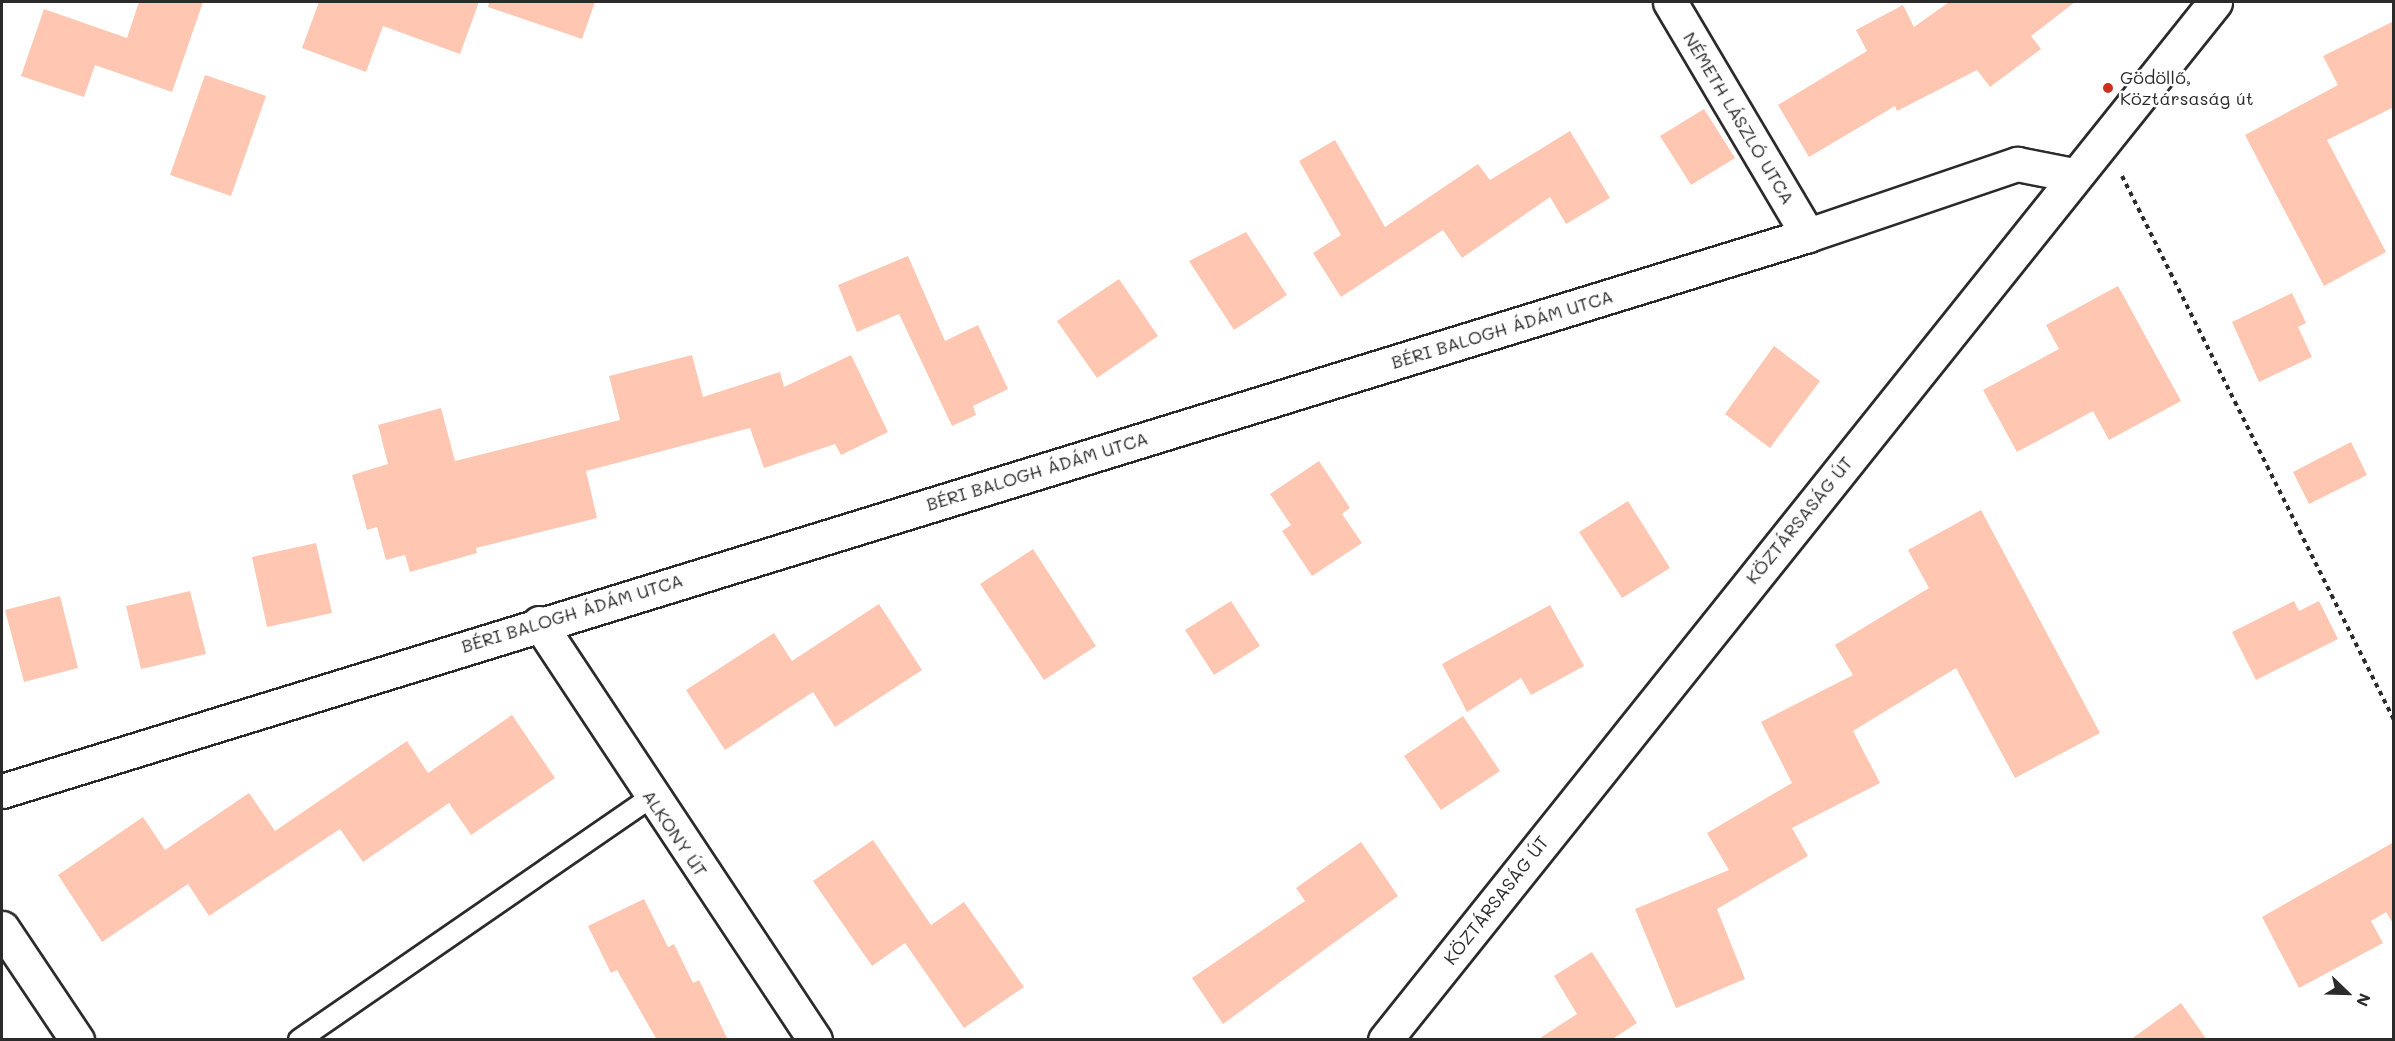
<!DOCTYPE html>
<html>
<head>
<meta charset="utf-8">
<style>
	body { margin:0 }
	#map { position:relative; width:2395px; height:1041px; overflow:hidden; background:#fff; font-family:Mali,sans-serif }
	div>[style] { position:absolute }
	.building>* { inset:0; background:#ffc7b2 }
	.path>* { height:4px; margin-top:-2px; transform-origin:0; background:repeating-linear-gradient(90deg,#2b2b2b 0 4.5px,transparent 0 9px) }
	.roads { filter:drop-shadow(2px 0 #2b2b2b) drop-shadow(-2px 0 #2b2b2b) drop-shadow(0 2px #2b2b2b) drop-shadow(0 -2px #2b2b2b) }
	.service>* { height:20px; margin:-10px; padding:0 10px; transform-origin:10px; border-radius:10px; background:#fff }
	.minor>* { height:33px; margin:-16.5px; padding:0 16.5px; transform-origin:16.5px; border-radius:16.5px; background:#fff }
	.secondary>* { height:33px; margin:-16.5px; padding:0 16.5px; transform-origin:16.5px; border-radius:16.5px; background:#fff }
	.dots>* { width:16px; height:16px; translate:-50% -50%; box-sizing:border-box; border:3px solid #fff; border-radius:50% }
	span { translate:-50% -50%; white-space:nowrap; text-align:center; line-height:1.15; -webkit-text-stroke:5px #fff; paint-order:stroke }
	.poi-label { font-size:18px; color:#2b2b2b }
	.left { translate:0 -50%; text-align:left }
	.street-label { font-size:18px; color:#2b2b2b }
	.frame { position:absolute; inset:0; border:3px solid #2b2b2b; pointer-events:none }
	.north { position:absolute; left:2317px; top:963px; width:60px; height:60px; -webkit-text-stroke:4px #fff; paint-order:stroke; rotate:113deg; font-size:16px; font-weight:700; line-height:24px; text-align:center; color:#2b2b2b }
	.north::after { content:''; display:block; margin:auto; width:21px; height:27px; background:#2b2b2b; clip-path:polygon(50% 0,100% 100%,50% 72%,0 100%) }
</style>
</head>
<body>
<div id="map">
	<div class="building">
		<i style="clip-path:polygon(139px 2px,203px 2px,172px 92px,95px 65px,84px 97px,21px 76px,44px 9px,127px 38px)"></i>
		<i style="clip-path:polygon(319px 2px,479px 2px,460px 54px,383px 26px,366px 72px,302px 48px)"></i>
		<i style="clip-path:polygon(489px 2px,595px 2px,582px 39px,488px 7px)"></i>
		<i style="clip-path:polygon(1949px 2px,2075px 2px,2031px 36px,2041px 49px,1990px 87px,1977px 70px,1897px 111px,1895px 106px,1809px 157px,1778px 105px,1867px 51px,1856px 30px,1903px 5px,1914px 27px)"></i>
		<i style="clip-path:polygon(2394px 21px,2394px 107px,2327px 140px,2386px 252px,2324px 286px,2245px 135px,2338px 85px,2323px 56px)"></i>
		<i style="clip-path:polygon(205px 75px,266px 96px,231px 196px,170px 175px)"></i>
		<i style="clip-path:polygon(1704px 109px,1735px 158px,1691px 185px,1660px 136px)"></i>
		<i style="clip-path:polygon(1570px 131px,1610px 198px,1566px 224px,1550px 197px,1462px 258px,1443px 230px,1341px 297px,1313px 253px,1341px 235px,1299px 161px,1335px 140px,1385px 227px,1478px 164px,1490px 180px)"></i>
		<i style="clip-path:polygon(1246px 232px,1287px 295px,1234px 330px,1189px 261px)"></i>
		<i style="clip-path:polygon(908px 256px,945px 341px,978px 325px,1008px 389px,973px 406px,976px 415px,952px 426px,899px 314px,857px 332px,838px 285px)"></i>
		<i style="clip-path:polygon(1119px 279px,1158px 336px,1097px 378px,1057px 321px)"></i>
		<i style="clip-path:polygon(2118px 286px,2181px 401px,2109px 440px,2093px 411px,2017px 452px,1983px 390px,2059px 349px,2046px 325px)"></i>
		<i style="clip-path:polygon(2292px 293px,2306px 323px,2298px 327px,2312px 357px,2259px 382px,2232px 322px)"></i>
		<i style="clip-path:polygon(1774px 346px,1820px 381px,1770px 448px,1725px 414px)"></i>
		<i style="clip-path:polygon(692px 355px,703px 397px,780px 372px,784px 387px,851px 355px,888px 432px,841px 455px,835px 444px,764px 468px,750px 428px,586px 471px,597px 518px,476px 548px,477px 553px,410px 572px,405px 555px,386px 560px,377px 527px,367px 530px,352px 475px,388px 464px,378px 425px,441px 408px,455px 461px,620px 420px,609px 376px)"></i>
		<i style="clip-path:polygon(2351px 442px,2367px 475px,2309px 504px,2293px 472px)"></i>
		<i style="clip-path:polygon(1319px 461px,1350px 508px,1342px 514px,1362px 543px,1312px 576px,1282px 531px,1291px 525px,1270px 494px)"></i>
		<i style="clip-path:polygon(1628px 501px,1670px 568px,1622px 598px,1579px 532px)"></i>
		<i style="clip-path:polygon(1981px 510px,2100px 733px,2015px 778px,1956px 668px,1853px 731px,1880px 783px,1792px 828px,1808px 856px,1717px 909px,1745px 979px,1676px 1008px,1635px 909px,1729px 870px,1707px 833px,1792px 783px,1761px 722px,1853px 675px,1835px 645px,1929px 588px,1908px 550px)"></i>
		<i style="clip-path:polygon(316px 543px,332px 613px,267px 627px,252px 557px)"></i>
		<i style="clip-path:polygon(1033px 549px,1096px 646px,1044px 680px,980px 584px)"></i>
		<i style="clip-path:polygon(190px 591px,206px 654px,141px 669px,126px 606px)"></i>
		<i style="clip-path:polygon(60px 596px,78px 668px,24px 682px,5px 610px)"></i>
		<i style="clip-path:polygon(1231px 601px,1260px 646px,1214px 675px,1185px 630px)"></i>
		<i style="clip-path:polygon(2294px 601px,2299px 611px,2319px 601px,2338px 639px,2256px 680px,2232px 632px)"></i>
		<i style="clip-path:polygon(879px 604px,922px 670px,835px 727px,813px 692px,725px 750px,686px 690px,774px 633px,792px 661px)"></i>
		<i style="clip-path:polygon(1550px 605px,1584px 666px,1531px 695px,1521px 678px,1467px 712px,1442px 664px)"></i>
		<i style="clip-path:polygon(512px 715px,555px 778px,471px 835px,449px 803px,363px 862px,340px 829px,209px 916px,188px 884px,102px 942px,58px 875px,143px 817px,165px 850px,249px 793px,275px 831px,407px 741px,428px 773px)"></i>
		<i style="clip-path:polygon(1463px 716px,1500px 771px,1441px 810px,1404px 756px)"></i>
		<i style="clip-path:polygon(873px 840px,931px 925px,964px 902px,1024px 987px,964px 1028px,905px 943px,872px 966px,813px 881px)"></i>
		<i style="clip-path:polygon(1361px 842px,1398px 896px,1223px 1024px,1192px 978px,1305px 901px,1296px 888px)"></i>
		<i style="clip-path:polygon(2394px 842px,2394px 925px,2386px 912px,2371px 921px,2383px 943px,2299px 988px,2262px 917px)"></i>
		<i style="clip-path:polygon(644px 899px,668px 947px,674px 944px,693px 983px,699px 980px,728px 1040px,657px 1040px,617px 970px,611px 973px,588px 926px)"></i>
		<i style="clip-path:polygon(1592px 952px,1637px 1023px,1611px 1040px,1537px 1040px,1577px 1014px,1554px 976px)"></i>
		<i style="clip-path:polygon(2181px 1003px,2207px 1040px,2130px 1040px)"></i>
	</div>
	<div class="path">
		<i style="left:2122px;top:176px;width:608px;rotate:63.43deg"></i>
	</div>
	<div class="roads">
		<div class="service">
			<i style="left:299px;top:1040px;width:428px;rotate:-34.6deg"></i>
		</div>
		<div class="minor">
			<i style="left:1670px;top:2px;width:271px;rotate:59.4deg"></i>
			<i style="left:539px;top:623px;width:500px;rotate:56.5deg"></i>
			<i style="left:2px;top:791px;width:1890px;rotate:-17.11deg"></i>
			<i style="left:1808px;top:235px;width:221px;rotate:-18.8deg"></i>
			<i style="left:2017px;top:164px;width:57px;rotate:11.1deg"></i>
			<i style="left:2px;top:928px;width:135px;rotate:56.2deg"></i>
		</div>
		<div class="secondary">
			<i style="left:1385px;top:1040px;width:1329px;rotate:-51.35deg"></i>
		</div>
	</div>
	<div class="dots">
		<i style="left:2108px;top:88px;background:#c8321e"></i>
	</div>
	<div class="poi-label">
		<span class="left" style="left:2120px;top:88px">Gödöllő,<br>Köztársaság út</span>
	</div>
	<div class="street-label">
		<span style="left:1739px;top:118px;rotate:59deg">NÉMETH LÁSZLÓ UTCA</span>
		<span style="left:1502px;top:329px;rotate:-17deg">BÉRI BALOGH ÁDÁM UTCA</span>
		<span style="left:1037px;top:471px;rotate:-17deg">BÉRI BALOGH ÁDÁM UTCA</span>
		<span style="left:1799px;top:520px;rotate:-51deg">KÖZTÁRSASÁG ÚT</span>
		<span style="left:572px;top:613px;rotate:-17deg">BÉRI BALOGH ÁDÁM UTCA</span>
		<span style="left:675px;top:833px;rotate:56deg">ALKONY ÚT</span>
		<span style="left:1496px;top:900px;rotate:-52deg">KÖZTÁRSASÁG ÚT</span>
	</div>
	<div class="frame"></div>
	<div class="north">N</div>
</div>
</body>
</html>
